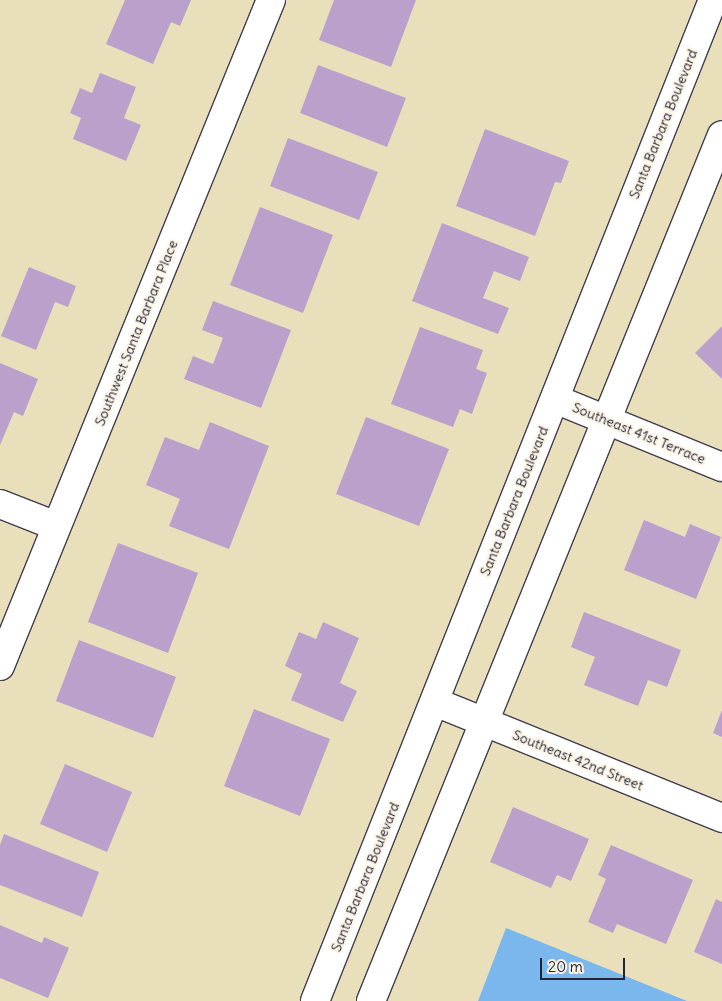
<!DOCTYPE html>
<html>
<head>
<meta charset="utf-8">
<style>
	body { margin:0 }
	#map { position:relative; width:722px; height:1001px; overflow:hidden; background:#eadfbb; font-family:Delius,sans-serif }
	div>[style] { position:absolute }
	.water>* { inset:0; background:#79b7ec }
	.building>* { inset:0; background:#baa1cc }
	.roads { filter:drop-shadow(1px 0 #403e4e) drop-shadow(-1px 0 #403e4e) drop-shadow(0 1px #403e4e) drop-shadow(0 -1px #403e4e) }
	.minor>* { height:28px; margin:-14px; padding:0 14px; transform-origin:14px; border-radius:14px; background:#fff }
	.major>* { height:28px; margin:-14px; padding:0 14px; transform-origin:14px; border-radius:14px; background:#fff }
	span { translate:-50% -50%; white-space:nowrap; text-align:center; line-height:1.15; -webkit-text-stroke:4.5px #fcf5e5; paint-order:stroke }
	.street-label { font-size:14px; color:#22223b }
	.scale { position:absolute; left:540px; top:958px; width:85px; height:22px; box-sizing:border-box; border:2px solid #22223b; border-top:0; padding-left:6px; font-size:15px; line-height:18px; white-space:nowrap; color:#22223b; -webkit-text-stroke:4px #fcf5e5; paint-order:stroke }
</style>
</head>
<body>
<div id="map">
	<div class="water">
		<i style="clip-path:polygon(506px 928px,687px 1001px,478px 1001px)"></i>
	</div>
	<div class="building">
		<i style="clip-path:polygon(125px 0,191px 0,180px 26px,171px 22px,153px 64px,106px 44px)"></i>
		<i style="clip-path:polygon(334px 0,416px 0,391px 67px,319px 40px)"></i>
		<i style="clip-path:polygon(318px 65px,406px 98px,387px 147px,300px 113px)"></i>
		<i style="clip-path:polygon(100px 73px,136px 87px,124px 118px,141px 125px,126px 161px,73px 139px,81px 118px,70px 113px,80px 88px,92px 93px)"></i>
		<i style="clip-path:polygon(485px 129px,569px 161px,561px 183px,555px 182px,535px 236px,456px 206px)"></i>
		<i style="clip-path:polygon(288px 138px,378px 172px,359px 220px,270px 186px)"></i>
		<i style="clip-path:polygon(260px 207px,333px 235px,303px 313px,230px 285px)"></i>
		<i style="clip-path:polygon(442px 223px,529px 257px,520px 281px,494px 271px,483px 298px,509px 308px,498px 334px,412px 301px)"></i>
		<i style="clip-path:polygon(29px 267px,76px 286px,68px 307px,55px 302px,36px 350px,1px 336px)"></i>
		<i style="clip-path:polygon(213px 301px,291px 330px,261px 408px,184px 379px,193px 356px,213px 364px,223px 338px,202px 330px)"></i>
		<i style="clip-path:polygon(722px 326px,722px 379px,695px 353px)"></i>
		<i style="clip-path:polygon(420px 327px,483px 350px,476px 369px,487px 373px,472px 414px,460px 409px,453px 427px,391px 404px)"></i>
		<i style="clip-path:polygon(0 363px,38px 379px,23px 416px,14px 412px,0 445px)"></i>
		<i style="clip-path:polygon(366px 417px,449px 449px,419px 526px,336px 494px)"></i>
		<i style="clip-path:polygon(210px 422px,269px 446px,229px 549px,169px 526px,180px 499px,146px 485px,165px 437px,199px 450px)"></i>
		<i style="clip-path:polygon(644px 520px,685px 537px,690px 524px,721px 537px,696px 599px,624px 570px)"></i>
		<i style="clip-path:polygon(118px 543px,198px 573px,168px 653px,88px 622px)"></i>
		<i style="clip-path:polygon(584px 612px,681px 650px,667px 687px,648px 680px,638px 706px,584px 685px,595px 657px,571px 647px)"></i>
		<i style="clip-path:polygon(323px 622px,359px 638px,340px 683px,357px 691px,343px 722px,291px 700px,302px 674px,285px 666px,299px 632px,316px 639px)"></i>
		<i style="clip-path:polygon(79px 640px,176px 677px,153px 738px,56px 701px)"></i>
		<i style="clip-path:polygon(254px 709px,330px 739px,300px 816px,224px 786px)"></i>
		<i style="clip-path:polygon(722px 710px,722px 737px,713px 733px)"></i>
		<i style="clip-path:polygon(65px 764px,132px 792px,107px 852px,40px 824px)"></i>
		<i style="clip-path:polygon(513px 807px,589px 839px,571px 881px,557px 875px,551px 888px,490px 862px)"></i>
		<i style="clip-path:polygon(4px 834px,99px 872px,82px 917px,0 885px,0 845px)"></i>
		<i style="clip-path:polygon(611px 845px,693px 880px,666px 944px,617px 924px,613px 933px,588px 922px,606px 879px,598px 875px)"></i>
		<i style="clip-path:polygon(716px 899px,722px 902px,722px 964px,694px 952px)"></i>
		<i style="clip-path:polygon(0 925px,42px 943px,44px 937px,69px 948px,48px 998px,0 978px)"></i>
	</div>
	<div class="roads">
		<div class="minor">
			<i style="left:555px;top:399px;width:180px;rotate:22.2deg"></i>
			<i style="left:0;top:504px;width:60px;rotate:21.4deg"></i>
			<i style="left:0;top:666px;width:719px;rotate:-67.86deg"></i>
			<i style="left:435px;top:702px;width:310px;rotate:22deg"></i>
		</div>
		<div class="major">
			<i style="left:315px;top:1001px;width:1077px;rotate:-68.32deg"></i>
			<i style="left:371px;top:1001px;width:934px;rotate:-67.94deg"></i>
		</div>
	</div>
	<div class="street-label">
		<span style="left:663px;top:124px;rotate:-68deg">Santa Barbara Boulevard</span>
		<span style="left:136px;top:333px;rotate:-68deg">Southwest Santa Barbara Place</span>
		<span style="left:639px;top:433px;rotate:22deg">Southeast 41st Terrace</span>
		<span style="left:514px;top:501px;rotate:-68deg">Santa Barbara Boulevard</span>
		<span style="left:578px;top:760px;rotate:22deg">Southeast 42nd Street</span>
		<span style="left:365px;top:877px;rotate:-68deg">Santa Barbara Boulevard</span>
	</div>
	<div class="scale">20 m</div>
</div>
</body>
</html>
